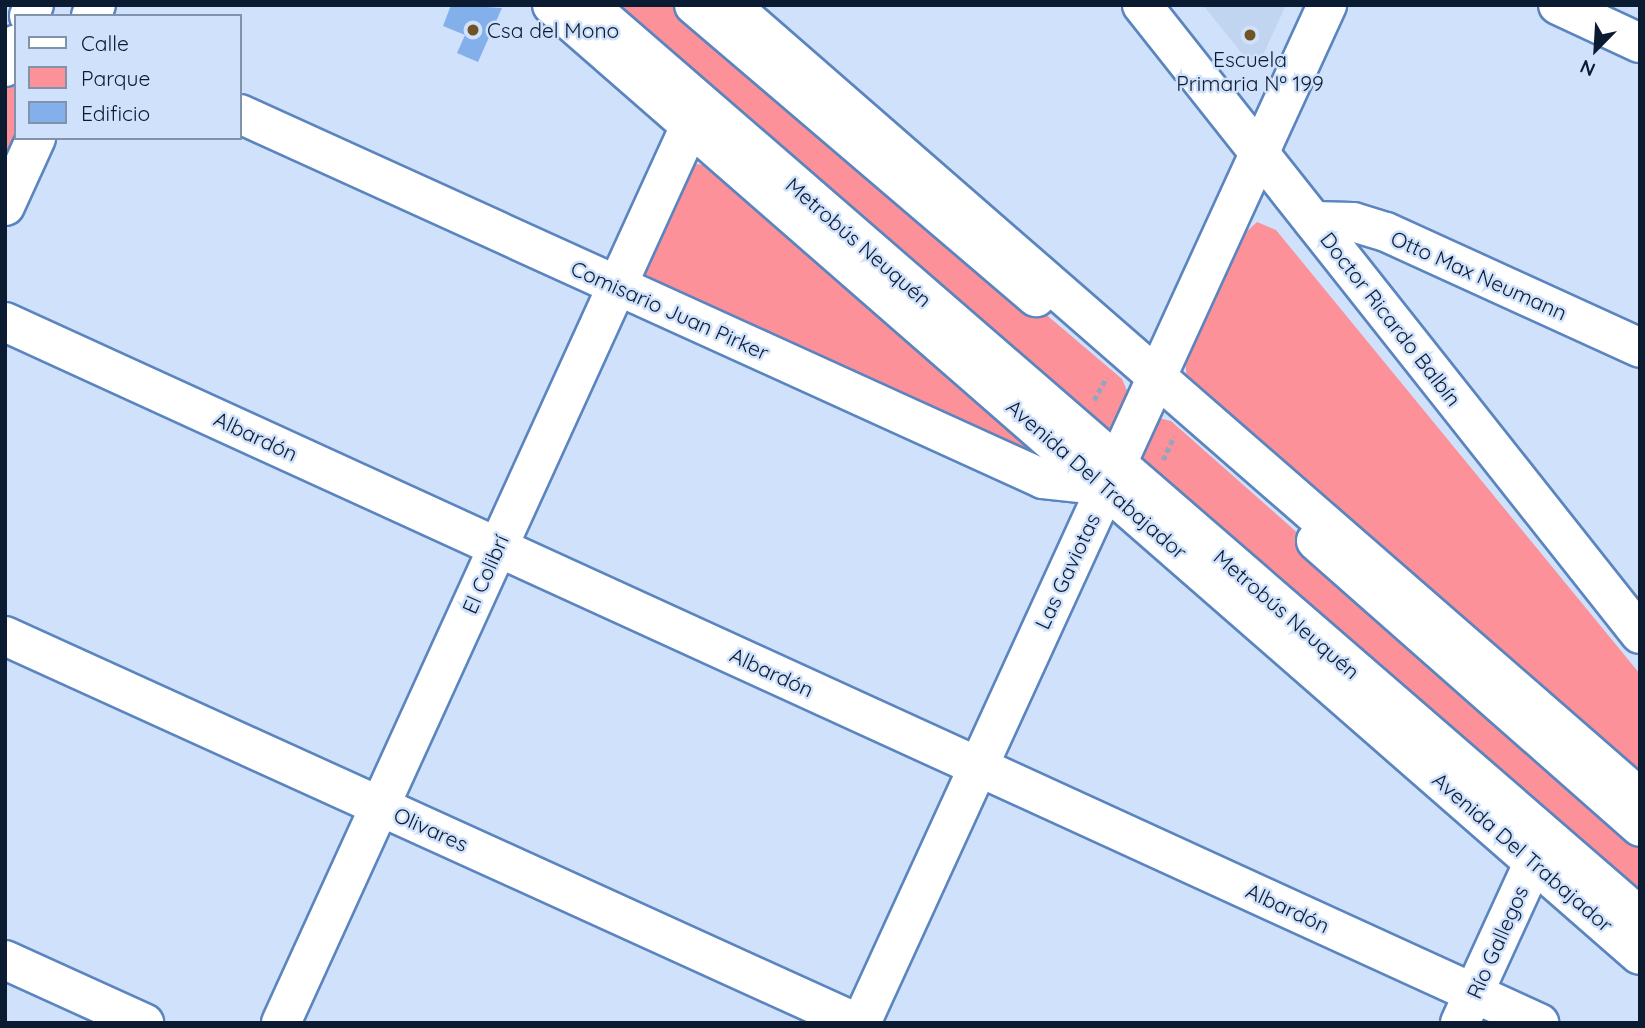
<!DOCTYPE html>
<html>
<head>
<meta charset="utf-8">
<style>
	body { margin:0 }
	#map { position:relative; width:1645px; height:1028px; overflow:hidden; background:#d0e2fb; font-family:Quicksand,sans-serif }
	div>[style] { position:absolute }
	.built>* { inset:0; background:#c1d5f1 }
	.green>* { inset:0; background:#fc9199 }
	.building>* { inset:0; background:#83afeb }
	.path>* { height:4.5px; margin-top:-2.25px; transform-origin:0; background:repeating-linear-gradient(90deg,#94a5be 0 5px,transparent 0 8.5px) }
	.roads { filter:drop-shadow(2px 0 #5b85be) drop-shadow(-2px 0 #5b85be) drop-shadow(0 2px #5b85be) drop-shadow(0 -2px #5b85be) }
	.minor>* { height:38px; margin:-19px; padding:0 19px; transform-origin:19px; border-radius:19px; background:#fff }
	.major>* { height:38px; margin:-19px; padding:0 19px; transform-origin:19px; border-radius:19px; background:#fff }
	.dots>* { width:19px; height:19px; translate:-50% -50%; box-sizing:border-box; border:4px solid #d0e2fb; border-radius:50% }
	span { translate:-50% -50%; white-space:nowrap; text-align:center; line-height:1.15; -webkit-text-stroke:5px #d0e2fb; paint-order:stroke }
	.poi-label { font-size:21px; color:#0b1b32 }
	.left { translate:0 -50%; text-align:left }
	.street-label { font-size:21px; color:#0b1b32 }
	.frame { position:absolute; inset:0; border:7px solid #0b1b32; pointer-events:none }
	.legend { position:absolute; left:14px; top:14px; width:228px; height:126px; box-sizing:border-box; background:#d0e2fb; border:2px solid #8192ab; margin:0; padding:9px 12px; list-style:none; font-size:21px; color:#0b1b32 }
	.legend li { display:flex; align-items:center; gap:14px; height:35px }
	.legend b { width:35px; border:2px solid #8192ab }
	.north { position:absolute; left:1561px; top:14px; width:70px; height:70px; -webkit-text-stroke:5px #d0e2fb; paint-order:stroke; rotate:204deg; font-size:19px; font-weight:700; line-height:28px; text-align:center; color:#0b1b32 }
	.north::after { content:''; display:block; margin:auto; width:24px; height:32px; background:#0b1b32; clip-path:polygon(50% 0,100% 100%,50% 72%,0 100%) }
</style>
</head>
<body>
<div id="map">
	<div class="built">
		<i style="clip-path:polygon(1203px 5px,1286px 5px,1259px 64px,1252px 66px)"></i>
	</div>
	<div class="green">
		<i style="clip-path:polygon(597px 5px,681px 5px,1122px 379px,1128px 393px,1109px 441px)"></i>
		<i style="clip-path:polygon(16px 68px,16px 138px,5px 182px,5px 90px)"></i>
		<i style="clip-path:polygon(697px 164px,712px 166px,1054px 464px,647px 281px,643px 267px,691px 167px)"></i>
		<i style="clip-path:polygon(1257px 222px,1276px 230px,1640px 674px,1640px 781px,1187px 382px,1185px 360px,1243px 235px)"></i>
		<i style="clip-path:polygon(1159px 418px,1171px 421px,1640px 836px,1640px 908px,1136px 467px)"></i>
	</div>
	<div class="building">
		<i style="clip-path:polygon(451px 5px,502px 8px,478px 62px,457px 53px,465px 35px,443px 26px)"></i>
	</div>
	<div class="path">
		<i style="left:1094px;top:400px;width:26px;rotate:-61deg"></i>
		<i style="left:1163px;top:460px;width:26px;rotate:-65deg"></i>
	</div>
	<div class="roads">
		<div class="minor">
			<i style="left:588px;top:5px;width:1392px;rotate:40.92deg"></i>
			<i style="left:694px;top:5px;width:450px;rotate:40.5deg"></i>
			<i style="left:1142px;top:5px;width:802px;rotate:51.63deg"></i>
			<i style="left:1558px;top:5px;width:90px;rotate:24.9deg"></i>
			<i style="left:240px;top:114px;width:882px;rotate:24.44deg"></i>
			<i style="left:1043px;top:479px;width:63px;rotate:6.3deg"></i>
			<i style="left:1313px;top:221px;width:40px;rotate:1.4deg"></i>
			<i style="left:1353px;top:222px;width:34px;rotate:17deg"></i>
			<i style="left:1386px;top:232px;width:279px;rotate:24.5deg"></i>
			<i style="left:5px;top:322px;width:1687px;rotate:24.56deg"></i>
			<i style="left:1316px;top:541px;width:432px;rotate:41.4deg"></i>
			<i style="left:5px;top:636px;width:936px;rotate:24.43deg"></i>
			<i style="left:5px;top:960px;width:153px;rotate:24.4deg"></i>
			<i style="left:281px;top:1023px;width:986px;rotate:-65.49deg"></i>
			<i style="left:861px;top:1023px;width:1120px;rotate:-65.4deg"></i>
			<i style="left:1460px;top:1023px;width:178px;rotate:-65.4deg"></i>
		</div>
		<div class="major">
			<i style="left:552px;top:5px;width:1444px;rotate:41.13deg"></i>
			<i style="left:730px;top:5px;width:1207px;rotate:41.07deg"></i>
			<i style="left:29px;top:16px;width:12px;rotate:-66deg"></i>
			<i style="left:91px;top:16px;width:12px;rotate:-66deg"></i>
			<i style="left:5px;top:67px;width:25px;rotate:-64deg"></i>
			<i style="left:5px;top:206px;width:75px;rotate:-65.5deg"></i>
		</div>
	</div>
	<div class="dots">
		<i style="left:473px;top:30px;background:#705427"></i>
		<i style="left:1250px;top:35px;background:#705427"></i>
	</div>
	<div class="poi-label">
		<span class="left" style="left:487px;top:30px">Csa del Mono</span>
		<span style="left:1250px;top:71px">Escuela<br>Primaria Nº 199</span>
	</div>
	<div class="street-label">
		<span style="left:859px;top:242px;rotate:41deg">Metrobús Neuquén</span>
		<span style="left:1479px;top:275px;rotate:24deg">Otto Max Neumann</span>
		<span style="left:670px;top:310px;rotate:24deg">Comisario Juan Pirker</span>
		<span style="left:1391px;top:319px;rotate:52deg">Doctor Ricardo Balbín</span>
		<span style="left:256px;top:436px;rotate:25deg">Albardón</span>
		<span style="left:1097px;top:479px;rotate:41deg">Avenida Del Trabajador</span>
		<span style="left:1067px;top:571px;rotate:-65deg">Las Gaviotas</span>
		<span style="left:485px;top:574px;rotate:-66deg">El Colibrí</span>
		<span style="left:1287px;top:614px;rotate:41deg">Metrobús Neuquén</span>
		<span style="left:772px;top:672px;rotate:25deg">Albardón</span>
		<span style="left:431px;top:829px;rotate:24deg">Olivares</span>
		<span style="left:1523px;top:852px;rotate:41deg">Avenida Del Trabajador</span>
		<span style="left:1288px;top:908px;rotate:25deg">Albardón</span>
		<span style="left:1497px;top:942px;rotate:-66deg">Río Gallegos</span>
	</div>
	<div class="frame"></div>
	<ul class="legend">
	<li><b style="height:9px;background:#fff"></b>Calle</li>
	<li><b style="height:19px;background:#fc9199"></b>Parque</li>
	<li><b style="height:19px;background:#83afeb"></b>Edificio</li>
	</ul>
	<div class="north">N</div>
</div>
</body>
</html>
